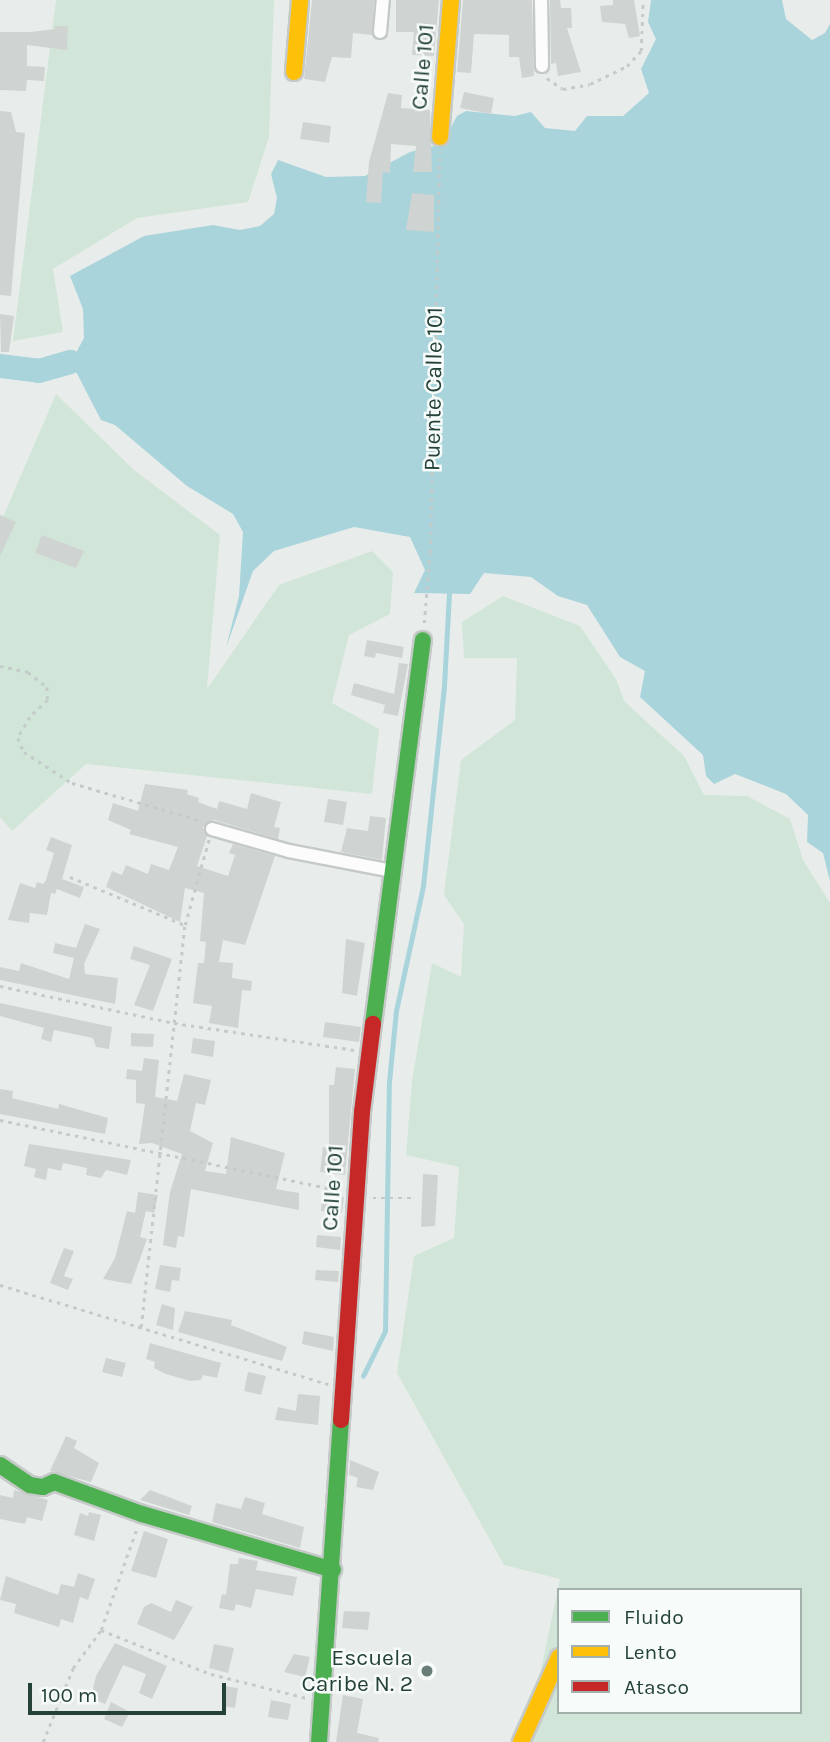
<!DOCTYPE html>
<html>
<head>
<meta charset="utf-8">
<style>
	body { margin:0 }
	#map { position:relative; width:830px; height:1742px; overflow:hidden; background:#e8edeb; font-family:Karla,sans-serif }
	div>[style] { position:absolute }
	.green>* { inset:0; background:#d1e6d8 }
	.water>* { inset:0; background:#a9d4db }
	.stream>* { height:4.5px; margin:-2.25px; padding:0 2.25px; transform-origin:2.25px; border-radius:2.25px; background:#a9d4db }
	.river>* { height:24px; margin:-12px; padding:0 12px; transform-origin:12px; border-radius:12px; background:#a9d4db }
	.building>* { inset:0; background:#cfd4d2 }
	.path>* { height:2.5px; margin-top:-1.25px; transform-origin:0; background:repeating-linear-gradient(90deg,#c3ccca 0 3.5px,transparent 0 8.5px) }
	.roads { filter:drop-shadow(2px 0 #c5cac8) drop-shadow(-2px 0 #c5cac8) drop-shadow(0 2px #c5cac8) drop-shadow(0 -2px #c5cac8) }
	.street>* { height:12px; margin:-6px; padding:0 6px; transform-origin:6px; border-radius:6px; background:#fcfcfc }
	.fast>* { height:16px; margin:-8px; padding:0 8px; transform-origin:8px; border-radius:8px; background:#4caf50 }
	.slow>* { height:16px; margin:-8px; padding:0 8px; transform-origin:8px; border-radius:8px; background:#ffc107 }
	.jam>* { height:16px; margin:-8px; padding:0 8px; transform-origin:8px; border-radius:8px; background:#c62828 }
	.dots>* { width:19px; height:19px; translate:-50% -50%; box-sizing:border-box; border:4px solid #f7fbf9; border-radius:50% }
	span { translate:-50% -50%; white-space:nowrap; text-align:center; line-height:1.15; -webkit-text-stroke:5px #f7fbf9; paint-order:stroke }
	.street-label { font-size:23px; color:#24423a }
	.poi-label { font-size:23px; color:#24423a }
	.right { translate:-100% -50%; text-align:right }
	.legend { position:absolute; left:557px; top:1588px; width:245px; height:126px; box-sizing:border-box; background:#f7fbf9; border:2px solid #a3b1ad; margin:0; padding:9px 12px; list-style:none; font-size:21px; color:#24423a }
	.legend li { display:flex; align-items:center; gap:14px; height:35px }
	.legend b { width:35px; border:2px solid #a3b1ad }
	.scale { position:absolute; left:28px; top:1683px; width:198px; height:32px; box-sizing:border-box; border:4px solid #24423a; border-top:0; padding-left:9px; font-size:21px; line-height:24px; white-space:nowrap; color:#24423a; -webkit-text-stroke:5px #f7fbf9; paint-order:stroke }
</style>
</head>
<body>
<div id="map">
	<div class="green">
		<i style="clip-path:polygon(56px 0,274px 0,269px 137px,248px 202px,137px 218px,53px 269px,63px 332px,13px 341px)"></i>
		<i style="clip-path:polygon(56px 394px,134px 470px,220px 535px,207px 689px,279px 585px,372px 551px,393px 572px,390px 614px,349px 635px,332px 703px,379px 729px,372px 794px,86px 764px,12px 831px,0 817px,0 524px)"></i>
		<i style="clip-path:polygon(evenodd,503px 596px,580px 626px,616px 679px,624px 701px,684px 756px,704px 795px,747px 796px,790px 819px,803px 860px,830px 903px,830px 1742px,526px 1742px,560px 1579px,504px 1565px,397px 1373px,414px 1256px,454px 1238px,459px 1167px,406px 1155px,412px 1081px,432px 963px,461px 977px,464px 924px,444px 895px,461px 760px,515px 720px,517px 658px,464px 658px,462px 622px,503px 596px,559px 1590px,800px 1590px,800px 1712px,559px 1712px,559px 1590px)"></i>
	</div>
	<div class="water">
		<i style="clip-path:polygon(651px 0,782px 0,786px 19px,812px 40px,825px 33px,830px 24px,830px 881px,823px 853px,807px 842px,808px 815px,786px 794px,735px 774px,714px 784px,706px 776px,703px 755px,640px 697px,645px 671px,620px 657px,587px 605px,558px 596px,531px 577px,484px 573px,470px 594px,414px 593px,425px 570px,410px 537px,354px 527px,274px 551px,253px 571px,226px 648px,239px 596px,243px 532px,233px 514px,187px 486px,115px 425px,101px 420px,71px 362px,84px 338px,83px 309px,70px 276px,144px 236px,213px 225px,240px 230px,260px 226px,274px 214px,277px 198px,271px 174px,278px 160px,326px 177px,365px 176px,410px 152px,442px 144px,457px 116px,466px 111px,515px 116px,531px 112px,545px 128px,575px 131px,587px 116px,623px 116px,649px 93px,641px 69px,656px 39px,648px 22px)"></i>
	</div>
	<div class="stream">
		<i style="left:363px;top:1376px;width:50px;rotate:-63.9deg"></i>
		<i style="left:385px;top:1331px;width:249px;rotate:-89.1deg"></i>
		<i style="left:389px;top:1082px;width:71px;rotate:-84.4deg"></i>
		<i style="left:396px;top:1011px;width:128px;rotate:-77.8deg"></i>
		<i style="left:423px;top:886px;width:201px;rotate:-84deg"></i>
		<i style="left:444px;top:686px;width:92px;rotate:-86.9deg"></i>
	</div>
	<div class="river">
		<i style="left:0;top:366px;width:39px;rotate:7deg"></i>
		<i style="left:39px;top:371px;width:33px;rotate:-16deg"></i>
	</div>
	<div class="building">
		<i style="clip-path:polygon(312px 0,374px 0,372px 35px,353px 33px,351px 58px,332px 57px,325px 82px,304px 79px)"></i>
		<i style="clip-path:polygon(396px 0,439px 0,434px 56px,412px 55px,414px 32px,396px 32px)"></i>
		<i style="clip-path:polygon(463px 0,532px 0,534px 76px,522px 78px,519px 57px,509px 57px,509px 35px,474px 34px,471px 73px,457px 72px)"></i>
		<i style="clip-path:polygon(550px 0,560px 0,561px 8px,571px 8px,572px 28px,567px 28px,581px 72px,558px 76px,556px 63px,551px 64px)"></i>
		<i style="clip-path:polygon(613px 0,634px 0,640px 36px,629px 38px,625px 24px,602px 22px,600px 6px,613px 5px)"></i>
		<i style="clip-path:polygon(55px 26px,68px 26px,67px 50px,27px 45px,27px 66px,45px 67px,44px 81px,27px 80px,26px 91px,0 90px,0 32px,31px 32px,55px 29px)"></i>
		<i style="clip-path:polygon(464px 92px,494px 98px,491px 114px,460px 108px)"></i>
		<i style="clip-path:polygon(388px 93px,402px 95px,401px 108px,430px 110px,432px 172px,413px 172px,416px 146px,391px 144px,390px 173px,383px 172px,381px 203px,366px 202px,369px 162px)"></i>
		<i style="clip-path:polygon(0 111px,11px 112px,16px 132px,25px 133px,11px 296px,0 295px)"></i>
		<i style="clip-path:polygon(303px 122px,331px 126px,329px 143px,300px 139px)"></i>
		<i style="clip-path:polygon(412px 193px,434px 195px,434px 232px,406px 230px)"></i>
		<i style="clip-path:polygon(0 314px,14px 316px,9px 352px,1px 352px)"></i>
		<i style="clip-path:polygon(0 515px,16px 522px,0 556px)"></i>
		<i style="clip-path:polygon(42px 535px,84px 551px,76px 568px,35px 553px)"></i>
		<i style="clip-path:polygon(367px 640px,404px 647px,402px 658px,376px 653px,375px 658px,364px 656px)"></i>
		<i style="clip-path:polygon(399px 663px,408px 664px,398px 716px,383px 713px,385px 705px,351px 695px,354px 683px,394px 694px)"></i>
		<i style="clip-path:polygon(145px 784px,188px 790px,187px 794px,199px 798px,198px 802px,217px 809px,219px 801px,247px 809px,251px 793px,281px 802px,274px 827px,280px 828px,278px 839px,214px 820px,203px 827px,207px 836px,197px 866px,228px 876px,235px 855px,229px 853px,233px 844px,275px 856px,245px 945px,223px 940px,219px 962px,233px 963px,232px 978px,252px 981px,251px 991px,242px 990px,238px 1028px,209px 1023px,212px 1006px,193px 1003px,198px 963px,204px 963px,206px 942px,200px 941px,204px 893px,185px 888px,180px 922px,106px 887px,112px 871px,122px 875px,126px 865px,148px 874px,151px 864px,169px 870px,178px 847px,129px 834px,131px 830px,108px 820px,113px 803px,138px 811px)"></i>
		<i style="clip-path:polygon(328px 799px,347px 802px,343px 825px,324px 822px)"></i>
		<i style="clip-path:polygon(370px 816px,386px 818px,382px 860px,341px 852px,347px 828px,368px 831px)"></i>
		<i style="clip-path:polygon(51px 837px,72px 845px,62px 879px,84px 887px,80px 898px,57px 889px,55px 894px,51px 893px,47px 915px,30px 913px,29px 923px,8px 920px,20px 883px,35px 888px,37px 882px,43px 884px,46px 880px,54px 853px,46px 850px)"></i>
		<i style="clip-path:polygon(85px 924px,100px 929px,84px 964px,85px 974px,118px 978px,115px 1004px,0 980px,0 967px,19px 971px,21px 963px,69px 979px,74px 958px,53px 953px,55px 943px,76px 948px)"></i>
		<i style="clip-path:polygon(346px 939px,365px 943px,357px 996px,342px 993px)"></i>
		<i style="clip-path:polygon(134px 946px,172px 959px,153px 1011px,134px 1005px,150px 965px,130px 959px)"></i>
		<i style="clip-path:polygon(0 1003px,112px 1027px,109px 1049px,96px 1047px,93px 1038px,54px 1030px,51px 1042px,41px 1039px,44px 1028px,0 1016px)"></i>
		<i style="clip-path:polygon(325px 1022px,361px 1027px,359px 1042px,323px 1037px)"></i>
		<i style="clip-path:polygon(131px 1033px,154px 1034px,153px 1047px,131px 1046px)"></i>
		<i style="clip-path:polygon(193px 1038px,215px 1041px,213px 1057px,191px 1053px)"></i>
		<i style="clip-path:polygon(144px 1058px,159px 1060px,155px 1097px,177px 1101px,184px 1074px,211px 1080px,205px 1105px,196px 1103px,190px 1131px,213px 1143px,205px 1171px,226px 1174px,231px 1137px,285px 1153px,276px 1189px,299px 1193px,299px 1210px,191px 1189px,184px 1237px,178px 1236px,176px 1248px,163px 1245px,170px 1192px,182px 1154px,152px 1143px,139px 1144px,145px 1104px,136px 1103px,136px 1080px,126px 1079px,127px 1069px,142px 1071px)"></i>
		<i style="clip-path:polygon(336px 1067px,355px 1069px,345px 1175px,320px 1172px,323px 1147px,329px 1148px,329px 1085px,334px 1085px)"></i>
		<i style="clip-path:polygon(0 1089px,13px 1091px,12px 1098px,58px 1109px,59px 1104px,108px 1118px,105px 1134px,0 1114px)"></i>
		<i style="clip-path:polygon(29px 1144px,131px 1160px,127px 1175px,106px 1170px,101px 1178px,86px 1175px,87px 1168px,63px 1163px,61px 1171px,48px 1168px,46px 1180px,34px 1177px,36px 1169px,24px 1166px)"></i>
		<i style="clip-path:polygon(423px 1174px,438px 1175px,435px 1226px,421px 1227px)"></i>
		<i style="clip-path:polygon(138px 1192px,158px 1195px,154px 1213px,146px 1211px,140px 1237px,147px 1239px,131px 1284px,103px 1279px,115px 1258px,127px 1211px,135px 1213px)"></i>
		<i style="clip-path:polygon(322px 1195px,344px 1197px,342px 1213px,321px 1211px)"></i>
		<i style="clip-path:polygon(317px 1235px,341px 1237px,340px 1250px,316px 1247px)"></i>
		<i style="clip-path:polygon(64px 1248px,74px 1251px,64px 1276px,73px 1279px,68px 1290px,50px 1283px)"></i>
		<i style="clip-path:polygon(160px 1265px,181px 1268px,179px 1281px,172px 1280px,170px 1292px,155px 1289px)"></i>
		<i style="clip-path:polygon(316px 1270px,339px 1271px,338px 1282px,315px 1280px)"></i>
		<i style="clip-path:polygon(162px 1304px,175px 1308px,173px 1330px,156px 1325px)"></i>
		<i style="clip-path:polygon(185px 1311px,232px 1320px,231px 1325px,287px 1347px,282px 1361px,178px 1332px)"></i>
		<i style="clip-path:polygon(304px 1331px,334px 1337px,333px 1351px,302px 1344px)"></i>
		<i style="clip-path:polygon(150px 1343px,221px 1363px,217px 1378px,203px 1375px,201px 1380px,190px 1381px,166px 1374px,154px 1368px,155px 1362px,146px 1359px)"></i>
		<i style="clip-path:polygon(106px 1358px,126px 1363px,122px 1377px,102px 1372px)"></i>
		<i style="clip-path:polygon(248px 1372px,266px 1376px,261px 1395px,244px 1391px)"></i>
		<i style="clip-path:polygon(298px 1394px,320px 1396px,318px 1425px,275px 1420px,278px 1407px,296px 1411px)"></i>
		<i style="clip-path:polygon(66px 1436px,77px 1441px,74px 1448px,99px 1463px,91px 1482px,50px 1471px)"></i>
		<i style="clip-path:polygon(350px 1460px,379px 1472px,373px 1490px,356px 1487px,358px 1478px,349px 1475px)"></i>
		<i style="clip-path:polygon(14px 1490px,48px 1500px,42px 1521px,27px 1517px,25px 1524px,0 1519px,0 1495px,13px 1498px)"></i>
		<i style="clip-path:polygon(150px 1490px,192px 1506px,189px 1515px,140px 1500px)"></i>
		<i style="clip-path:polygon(245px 1497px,265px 1503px,262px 1514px,304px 1527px,300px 1548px,212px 1522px,216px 1503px,241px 1509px)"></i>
		<i style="clip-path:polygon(89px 1512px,101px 1515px,94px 1541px,74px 1535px,80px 1513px,88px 1516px)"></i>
		<i style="clip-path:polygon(144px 1531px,168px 1539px,156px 1578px,131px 1571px)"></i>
		<i style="clip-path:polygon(239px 1558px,258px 1561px,256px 1570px,297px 1577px,293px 1596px,256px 1589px,251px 1608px,236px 1604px,234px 1611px,219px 1608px,222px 1594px,226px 1595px,230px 1564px,238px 1564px)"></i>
		<i style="clip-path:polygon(78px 1573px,95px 1579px,88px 1600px,80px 1597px,73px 1623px,61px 1619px,59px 1627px,14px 1613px,16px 1604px,0 1600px,6px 1576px,58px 1595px,61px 1584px,74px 1587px)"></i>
		<i style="clip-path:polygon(176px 1600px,193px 1607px,174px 1640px,137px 1624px,144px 1607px,151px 1603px,171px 1612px)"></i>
		<i style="clip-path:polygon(344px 1611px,370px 1612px,368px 1630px,342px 1628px)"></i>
		<i style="clip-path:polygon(115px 1643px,167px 1666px,152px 1699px,139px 1693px,146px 1674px,123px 1665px,105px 1704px,91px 1698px,96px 1676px)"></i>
		<i style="clip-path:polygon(214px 1644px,234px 1648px,228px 1673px,209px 1668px)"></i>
		<i style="clip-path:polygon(294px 1654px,310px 1657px,305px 1677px,284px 1672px)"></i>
		<i style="clip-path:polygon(223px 1686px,238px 1688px,235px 1708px,222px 1706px)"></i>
		<i style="clip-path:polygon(343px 1695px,363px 1699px,357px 1733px,379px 1738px,378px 1742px,336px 1742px)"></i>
		<i style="clip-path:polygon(271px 1700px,291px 1704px,288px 1720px,268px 1717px)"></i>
		<i style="clip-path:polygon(111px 1702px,130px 1712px,122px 1727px,104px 1719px)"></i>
	</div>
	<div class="path">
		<i style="left:547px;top:78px;width:19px;rotate:35deg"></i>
		<i style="left:563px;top:89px;width:27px;rotate:-10deg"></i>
		<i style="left:590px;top:84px;width:41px;rotate:-25.9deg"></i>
		<i style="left:627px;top:66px;width:21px;rotate:-47deg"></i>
		<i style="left:641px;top:51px;width:51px;rotate:-87.8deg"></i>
		<i style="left:424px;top:623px;width:71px;rotate:-85.2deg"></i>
		<i style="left:430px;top:552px;width:401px;rotate:-88.6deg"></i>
		<i style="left:0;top:666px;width:29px;rotate:12deg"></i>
		<i style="left:28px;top:672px;width:24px;rotate:38deg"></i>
		<i style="left:47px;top:687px;width:13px;rotate:86deg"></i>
		<i style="left:48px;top:700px;width:25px;rotate:137deg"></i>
		<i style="left:30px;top:717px;width:24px;rotate:120deg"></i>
		<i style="left:18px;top:738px;width:15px;rotate:67deg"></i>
		<i style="left:24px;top:752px;width:57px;rotate:32.9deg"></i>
		<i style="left:72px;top:783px;width:135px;rotate:16.3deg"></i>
		<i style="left:70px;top:877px;width:125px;rotate:22.7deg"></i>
		<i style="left:0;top:986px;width:178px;rotate:12deg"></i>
		<i style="left:174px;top:1023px;width:183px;rotate:8.5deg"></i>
		<i style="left:0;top:1120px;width:346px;rotate:11.7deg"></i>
		<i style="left:373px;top:1198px;width:40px"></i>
		<i style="left:0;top:1285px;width:343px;rotate:16.8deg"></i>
		<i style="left:141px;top:1327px;width:404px;rotate:-83.8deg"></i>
		<i style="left:185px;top:925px;width:89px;rotate:-74.4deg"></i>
		<i style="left:101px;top:1630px;width:118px;rotate:21.8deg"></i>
		<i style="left:211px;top:1674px;width:99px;rotate:14deg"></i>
		<i style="left:43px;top:1742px;width:80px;rotate:-67.9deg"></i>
		<i style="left:73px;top:1668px;width:47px;rotate:-53.6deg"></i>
		<i style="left:101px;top:1630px;width:108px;rotate:-70.6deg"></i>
	</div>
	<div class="roads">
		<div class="street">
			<i style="left:541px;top:0;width:66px;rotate:89.1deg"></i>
			<i style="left:380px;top:32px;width:32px;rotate:-85deg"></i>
			<i style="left:212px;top:829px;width:80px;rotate:15.9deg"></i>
			<i style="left:289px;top:851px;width:106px;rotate:10.9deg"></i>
		</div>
		<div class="fast">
			<i style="left:373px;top:1024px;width:387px;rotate:-82.6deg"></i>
			<i style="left:0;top:1465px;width:36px;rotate:34deg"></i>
			<i style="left:30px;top:1485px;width:13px;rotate:9deg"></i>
			<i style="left:43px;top:1487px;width:12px;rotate:-24deg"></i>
			<i style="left:54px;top:1482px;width:94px;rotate:20deg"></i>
			<i style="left:142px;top:1514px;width:199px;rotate:16.3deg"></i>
			<i style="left:319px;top:1742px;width:323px;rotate:-86.1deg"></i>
		</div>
		<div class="slow">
			<i style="left:294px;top:72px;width:72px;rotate:-85.2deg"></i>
			<i style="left:440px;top:137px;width:137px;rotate:-85.4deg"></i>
			<i style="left:521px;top:1742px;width:93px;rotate:-65.9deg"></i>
		</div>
		<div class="jam">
			<i style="left:341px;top:1420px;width:309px;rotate:-86.1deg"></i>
			<i style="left:362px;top:1112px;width:89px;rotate:-82.9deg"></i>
		</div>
	</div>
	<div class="dots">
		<i style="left:427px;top:1671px;background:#697e78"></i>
	</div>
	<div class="street-label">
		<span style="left:423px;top:67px;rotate:-85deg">Calle 101</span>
		<span style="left:434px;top:389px;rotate:-89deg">Puente Calle 101</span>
		<span style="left:333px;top:1188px;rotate:-86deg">Calle 101</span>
	</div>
	<div class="poi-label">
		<span class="right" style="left:413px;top:1671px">Escuela<br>Caribe N. 2</span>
	</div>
	<ul class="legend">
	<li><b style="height:9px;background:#4caf50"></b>Fluido</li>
	<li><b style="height:9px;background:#ffc107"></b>Lento</li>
	<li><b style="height:9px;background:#c62828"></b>Atasco</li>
	</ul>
	<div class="scale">100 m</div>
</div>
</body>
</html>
